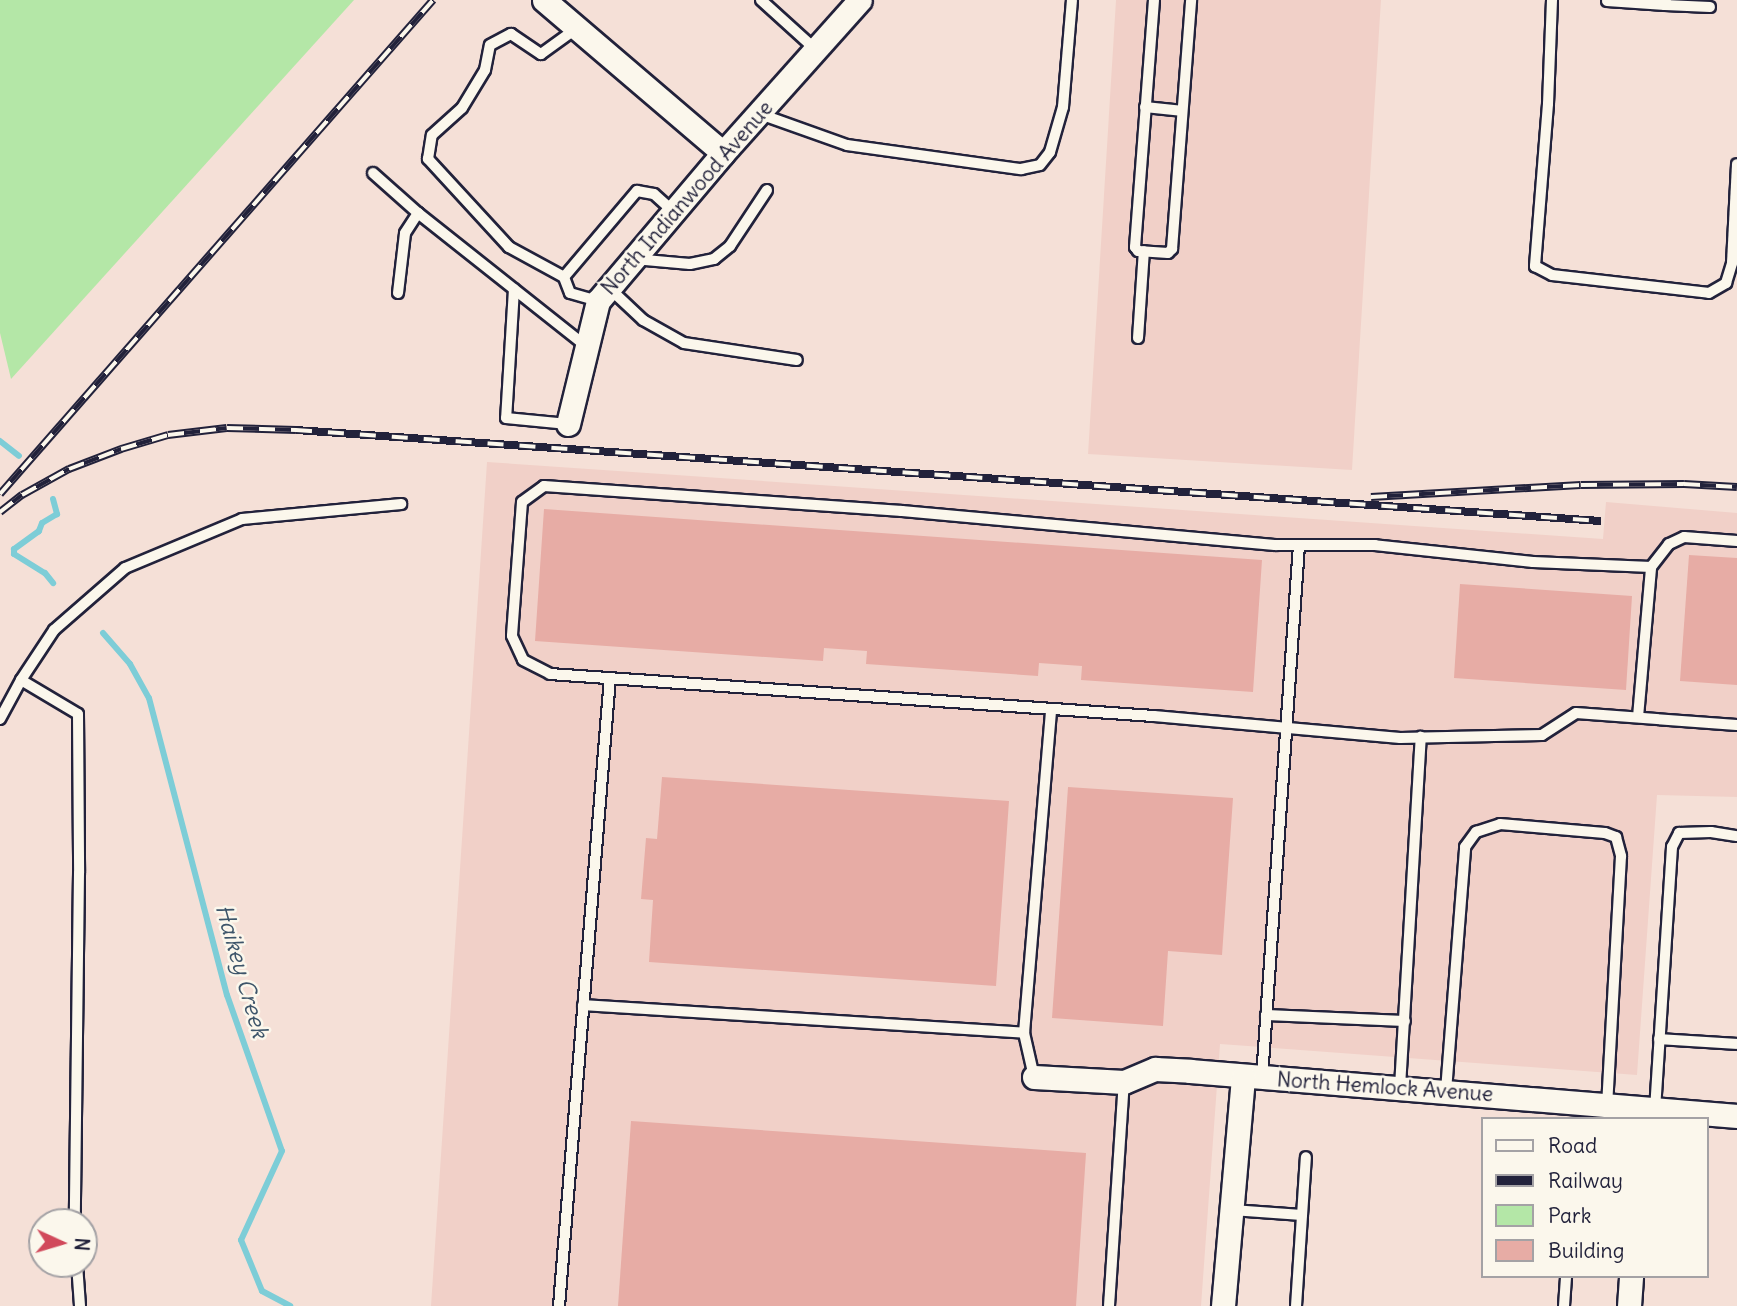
<!DOCTYPE html>
<html>
<head>
<meta charset="utf-8">
<style>
	body { margin:0 }
	#map { position:relative; width:1737px; height:1306px; overflow:hidden; background:#f5e0d7; font-family:Delius,sans-serif }
	div>[style] { position:absolute }
	.built>* { inset:0; background:#f1d0c8 }
	.green>* { inset:0; background:#b4e7a7 }
	.stream>* { height:6px; margin:-3px; padding:0 3px; transform-origin:3px; border-radius:3px; background:#7dcdd7 }
	.building>* { inset:0; background:#e7aca5 }
	.roads { filter:drop-shadow(2px 0 #22223b) drop-shadow(-2px 0 #22223b) drop-shadow(0 2px #22223b) drop-shadow(0 -2px #22223b) }
	.service>* { height:10px; margin:-5px; padding:0 5px; transform-origin:5px; border-radius:5px; background:#fbf7ec }
	.minor>* { height:23px; margin:-11.5px; padding:0 11.5px; transform-origin:11.5px; border-radius:11.5px; background:#fbf7ec }
	.rail>* { height:8px; margin-top:-4px; transform-origin:0; background:repeating-linear-gradient(90deg,#fbf7ec 0 16px,#22223b 0 32px); box-sizing:border-box; border-block:2px solid #22223b }
	span { translate:-50% -50%; white-space:nowrap; text-align:center; line-height:1.15; -webkit-text-stroke:5px #fbf7ec; paint-order:stroke }
	.street-label { font-size:21px; color:#22223b }
	.water-label { font-size:23px; color:#3d556a; font-style:italic }
	.legend { position:absolute; left:1481px; top:1117px; width:228px; height:161px; box-sizing:border-box; background:#fbf7ec; border:2px solid #a4a2a5; margin:0; padding:9px 12px; list-style:none; font-size:21px; color:#22223b }
	.legend li { display:flex; align-items:center; gap:14px; height:35px }
	.legend b { width:35px; border:2px solid #a4a2a5 }
	.north { position:absolute; left:28px; top:1208px; width:70px; height:70px; box-sizing:border-box; background:#fbf7ec; border:2px solid #a4a2a5; border-radius:50%; rotate:94deg; font-size:19px; font-weight:700; line-height:28px; text-align:center; color:#22223b }
	.north::after { content:''; display:block; margin:auto; width:24px; height:32px; background:#d1495b; clip-path:polygon(50% 0,100% 100%,50% 72%,0 100%) }
</style>
</head>
<body>
<div id="map">
	<div class="built">
		<i style="clip-path:polygon(1116px 0,1381px 0,1352px 470px,1088px 454px)"></i>
		<i style="clip-path:polygon(487px 462px,1603px 539px,1606px 502px,1737px 513px,1737px 797px,1657px 795px,1637px 1075px,1220px 1044px,1201px 1306px,431px 1306px)"></i>
	</div>
	<div class="green">
		<i style="clip-path:polygon(0 0,354px 0,11px 379px,0 333px)"></i>
	</div>
	<div class="stream">
		<i style="left:0;top:441px;width:24px;rotate:38deg"></i>
		<i style="left:53px;top:499px;width:16px;rotate:75deg"></i>
		<i style="left:57px;top:514px;width:17px;rotate:149deg"></i>
		<i style="left:42px;top:523px;width:9px;rotate:111deg"></i>
		<i style="left:39px;top:531px;width:31px;rotate:144deg"></i>
		<i style="left:14px;top:549px;width:5px;rotate:90deg"></i>
		<i style="left:14px;top:554px;width:36px;rotate:32deg"></i>
		<i style="left:45px;top:573px;width:13px;rotate:51deg"></i>
		<i style="left:103px;top:633px;width:41px;rotate:48.9deg"></i>
		<i style="left:130px;top:664px;width:39px;rotate:61deg"></i>
		<i style="left:149px;top:698px;width:307px;rotate:75.3deg"></i>
		<i style="left:227px;top:995px;width:165px;rotate:70.6deg"></i>
		<i style="left:282px;top:1151px;width:98px;rotate:114.7deg"></i>
		<i style="left:241px;top:1240px;width:55px;rotate:67.6deg"></i>
		<i style="left:262px;top:1291px;width:32px;rotate:28deg"></i>
	</div>
	<div class="building">
		<i style="clip-path:polygon(544px 509px,1262px 560px,1253px 692px,1081px 680px,1082px 666px,1039px 663px,1038px 676px,866px 664px,867px 651px,824px 648px,823px 661px,535px 641px)"></i>
		<i style="clip-path:polygon(1689px 555px,1737px 558px,1737px 685px,1680px 681px)"></i>
		<i style="clip-path:polygon(1460px 584px,1632px 596px,1626px 690px,1454px 678px)"></i>
		<i style="clip-path:polygon(662px 777px,1009px 801px,996px 986px,649px 962px,653px 900px,641px 899px,646px 838px,657px 839px)"></i>
		<i style="clip-path:polygon(1068px 787px,1233px 798px,1222px 955px,1168px 951px,1163px 1026px,1052px 1018px)"></i>
		<i style="clip-path:polygon(631px 1121px,1086px 1153px,1076px 1306px,618px 1306px)"></i>
	</div>
	<div class="roads">
		<div class="service">
			<i style="left:761px;top:0;width:73px;rotate:42.2deg"></i>
			<i style="left:1154px;top:0;width:248px;rotate:94.4deg"></i>
			<i style="left:1135px;top:247px;width:5px;rotate:53deg"></i>
			<i style="left:1138px;top:251px;width:30px;rotate:4deg"></i>
			<i style="left:1168px;top:253px;width:6px;rotate:-45deg"></i>
			<i style="left:1172px;top:249px;width:250px;rotate:-85.6deg"></i>
			<i style="left:1552px;top:0;width:104px;rotate:92.2deg"></i>
			<i style="left:1548px;top:104px;width:163px;rotate:94.6deg"></i>
			<i style="left:1535px;top:266px;width:19px;rotate:28deg"></i>
			<i style="left:1552px;top:275px;width:158px;rotate:6.5deg"></i>
			<i style="left:1709px;top:293px;width:20px;rotate:-30deg"></i>
			<i style="left:1726px;top:283px;width:21px;rotate:-73deg"></i>
			<i style="left:1732px;top:263px;width:99px;rotate:-87.1deg"></i>
			<i style="left:1607px;top:1px;width:58px;rotate:3.9deg"></i>
			<i style="left:1665px;top:5px;width:5px;rotate:-79deg"></i>
			<i style="left:1665px;top:5px;width:45px;rotate:2.5deg"></i>
			<i style="left:1145px;top:107px;width:36px;rotate:6deg"></i>
			<i style="left:760px;top:114px;width:92px;rotate:19.6deg"></i>
			<i style="left:847px;top:145px;width:176px;rotate:7.9deg"></i>
			<i style="left:1021px;top:169px;width:19px;rotate:-12deg"></i>
			<i style="left:1040px;top:165px;width:16px;rotate:-52deg"></i>
			<i style="left:1050px;top:152px;width:47px;rotate:-73.9deg"></i>
			<i style="left:1063px;top:107px;width:107px;rotate:-85.2deg"></i>
			<i style="left:373px;top:173px;width:60px;rotate:41.6deg"></i>
			<i style="left:634px;top:259px;width:56px;rotate:5.1deg"></i>
			<i style="left:690px;top:264px;width:25px;rotate:-12deg"></i>
			<i style="left:714px;top:259px;width:21px;rotate:-39deg"></i>
			<i style="left:730px;top:246px;width:67px;rotate:-56.5deg"></i>
			<i style="left:564px;top:277px;width:63px;rotate:-151.4deg"></i>
			<i style="left:509px;top:247px;width:120px;rotate:-132.6deg"></i>
			<i style="left:428px;top:159px;width:24px;rotate:-81deg"></i>
			<i style="left:432px;top:135px;width:40px;rotate:-42deg"></i>
			<i style="left:462px;top:108px;width:44px;rotate:-58.8deg"></i>
			<i style="left:485px;top:70px;width:25px;rotate:-79deg"></i>
			<i style="left:490px;top:45px;width:24px;rotate:-28deg"></i>
			<i style="left:511px;top:34px;width:36px;rotate:34deg"></i>
			<i style="left:541px;top:54px;width:44px;rotate:-35.8deg"></i>
			<i style="left:609px;top:288px;width:47px;rotate:43.3deg"></i>
			<i style="left:643px;top:320px;width:47px;rotate:29.3deg"></i>
			<i style="left:684px;top:343px;width:114px;rotate:8.6deg"></i>
			<i style="left:514px;top:289px;width:129px;rotate:93.5deg"></i>
			<i style="left:506px;top:418px;width:62px;rotate:5.5deg"></i>
			<i style="left:398px;top:293px;width:60px;rotate:-83.3deg"></i>
			<i style="left:405px;top:233px;width:24px;rotate:-57deg"></i>
			<i style="left:418px;top:213px;width:216px;rotate:38.4deg"></i>
			<i style="left:598px;top:301px;width:29px;rotate:-164deg"></i>
			<i style="left:570px;top:293px;width:17px;rotate:-111deg"></i>
			<i style="left:564px;top:277px;width:113px;rotate:-49.7deg"></i>
			<i style="left:637px;top:191px;width:17px;rotate:10deg"></i>
			<i style="left:654px;top:194px;width:25px;rotate:42deg"></i>
			<i style="left:1138px;top:338px;width:87px;rotate:-86.1deg"></i>
			<i style="left:1737px;top:541px;width:53px;rotate:-175.7deg"></i>
			<i style="left:1684px;top:537px;width:17px;rotate:155deg"></i>
			<i style="left:1669px;top:544px;width:29px;rotate:128deg"></i>
			<i style="left:1651px;top:567px;width:118px;rotate:-177.6deg"></i>
			<i style="left:1533px;top:562px;width:159px;rotate:-173.9deg"></i>
			<i style="left:1375px;top:545px;width:100px;rotate:180deg"></i>
			<i style="left:1275px;top:545px;width:375px;rotate:-174.8deg"></i>
			<i style="left:902px;top:511px;width:359px;rotate:-176deg"></i>
			<i style="left:544px;top:486px;width:27px;rotate:144deg"></i>
			<i style="left:522px;top:502px;width:134px;rotate:94.3deg"></i>
			<i style="left:512px;top:636px;width:26px;rotate:65deg"></i>
			<i style="left:523px;top:660px;width:30px;rotate:27deg"></i>
			<i style="left:550px;top:674px;width:605px;rotate:3.98deg"></i>
			<i style="left:1154px;top:716px;width:247px;rotate:5.1deg"></i>
			<i style="left:1400px;top:738px;width:142px;rotate:-1.2deg"></i>
			<i style="left:1542px;top:735px;width:40px;rotate:-32.9deg"></i>
			<i style="left:1576px;top:713px;width:161px;rotate:4.3deg"></i>
			<i style="left:21px;top:680px;width:60px;rotate:-56.6deg"></i>
			<i style="left:54px;top:630px;width:94px;rotate:-41.1deg"></i>
			<i style="left:125px;top:568px;width:127px;rotate:-22.7deg"></i>
			<i style="left:242px;top:519px;width:160px;rotate:-5.4deg"></i>
			<i style="left:1638px;top:717px;width:151px;rotate:-85deg"></i>
			<i style="left:0;top:719px;width:44px;rotate:-61.7deg"></i>
			<i style="left:21px;top:680px;width:66px;rotate:30.8deg"></i>
			<i style="left:78px;top:714px;width:159px;rotate:89.6deg"></i>
			<i style="left:79px;top:873px;width:349px;rotate:90.7deg"></i>
			<i style="left:583px;top:1005px;width:442px;rotate:3.6deg"></i>
			<i style="left:1266px;top:1015px;width:139px;rotate:2.5deg"></i>
			<i style="left:1659px;top:1039px;width:78px;rotate:3.7deg"></i>
			<i style="left:1034px;top:1077px;width:45px;rotate:-102.8deg"></i>
			<i style="left:1024px;top:1033px;width:325px;rotate:-85.2deg"></i>
			<i style="left:1262px;top:1078px;width:534px;rotate:-86.03deg"></i>
			<i style="left:1400px;top:1087px;width:351px;rotate:-86.6deg"></i>
			<i style="left:1446px;top:1091px;width:245px;rotate:-85.5deg"></i>
			<i style="left:1465px;top:847px;width:19px;rotate:-54deg"></i>
			<i style="left:1476px;top:832px;width:25px;rotate:-18deg"></i>
			<i style="left:1500px;top:824px;width:105px;rotate:4.9deg"></i>
			<i style="left:1605px;top:833px;width:12px;rotate:20deg"></i>
			<i style="left:1616px;top:837px;width:20px;rotate:75deg"></i>
			<i style="left:1621px;top:856px;width:249px;rotate:93.2deg"></i>
			<i style="left:1655px;top:1110px;width:264px;rotate:-86.3deg"></i>
			<i style="left:1672px;top:847px;width:16px;rotate:-63deg"></i>
			<i style="left:1679px;top:833px;width:32px;rotate:-2deg"></i>
			<i style="left:1711px;top:832px;width:26px;rotate:9deg"></i>
			<i style="left:1232px;top:1210px;width:70px;rotate:4.1deg"></i>
			<i style="left:77px;top:1264px;width:42px;rotate:85.9deg"></i>
			<i style="left:559px;top:1306px;width:630px;rotate:-85.36deg"></i>
			<i style="left:1109px;top:1306px;width:225px;rotate:-86.2deg"></i>
			<i style="left:1296px;top:1306px;width:149px;rotate:-86.2deg"></i>
			<i style="left:1564px;top:1306px;width:30px;rotate:-86deg"></i>
		</div>
		<div class="minor">
			<i style="left:544px;top:0;width:235px;rotate:40.5deg"></i>
			<i style="left:568px;top:424px;width:127px;rotate:-76.3deg"></i>
			<i style="left:598px;top:301px;width:194px;rotate:-49.8deg"></i>
			<i style="left:723px;top:153px;width:205px;rotate:-48.2deg"></i>
			<i style="left:1034px;top:1077px;width:90px;rotate:3.2deg"></i>
			<i style="left:1124px;top:1082px;width:34px;rotate:-23deg"></i>
			<i style="left:1155px;top:1069px;width:35px;rotate:3deg"></i>
			<i style="left:1190px;top:1071px;width:549px;rotate:4.7deg"></i>
			<i style="left:1223px;top:1306px;width:230px;rotate:-85deg"></i>
			<i style="left:1629px;top:1306px;width:30px;rotate:-86deg"></i>
		</div>
	</div>
	<div class="rail">
		<i style="left:0;top:494px;width:657px;rotate:-48.76deg"></i>
		<i style="left:1371px;top:497px;width:210px;rotate:-3.3deg"></i>
		<i style="left:1581px;top:485px;width:103px;rotate:-0.6deg"></i>
		<i style="left:1684px;top:484px;width:53px;rotate:3.2deg"></i>
		<i style="left:0;top:512px;width:28px;rotate:-38deg"></i>
		<i style="left:22px;top:495px;width:54px;rotate:-29deg"></i>
		<i style="left:69px;top:469px;width:56px;rotate:-21deg"></i>
		<i style="left:121px;top:449px;width:49px;rotate:-16.6deg"></i>
		<i style="left:168px;top:435px;width:59px;rotate:-6.8deg"></i>
		<i style="left:227px;top:428px;width:69px;rotate:1.7deg"></i>
		<i style="left:296px;top:430px;width:1308px;rotate:3.99deg"></i>
	</div>
	<div class="street-label">
		<span style="left:687px;top:198px;rotate:-49deg">North Indianwood Avenue</span>
		<span style="left:1385px;top:1087px;rotate:4deg">North Hemlock Avenue</span>
	</div>
	<div class="water-label">
		<span style="left:242px;top:971px;rotate:74deg">Haikey Creek</span>
	</div>
	<ul class="legend">
	<li><b style="height:9px;background:#fbf7ec"></b>Road</li>
	<li><b style="height:9px;background:#22223b"></b>Railway</li>
	<li><b style="height:19px;background:#b4e7a7"></b>Park</li>
	<li><b style="height:19px;background:#e7aca5"></b>Building</li>
	</ul>
	<div class="north">N</div>
</div>
</body>
</html>
